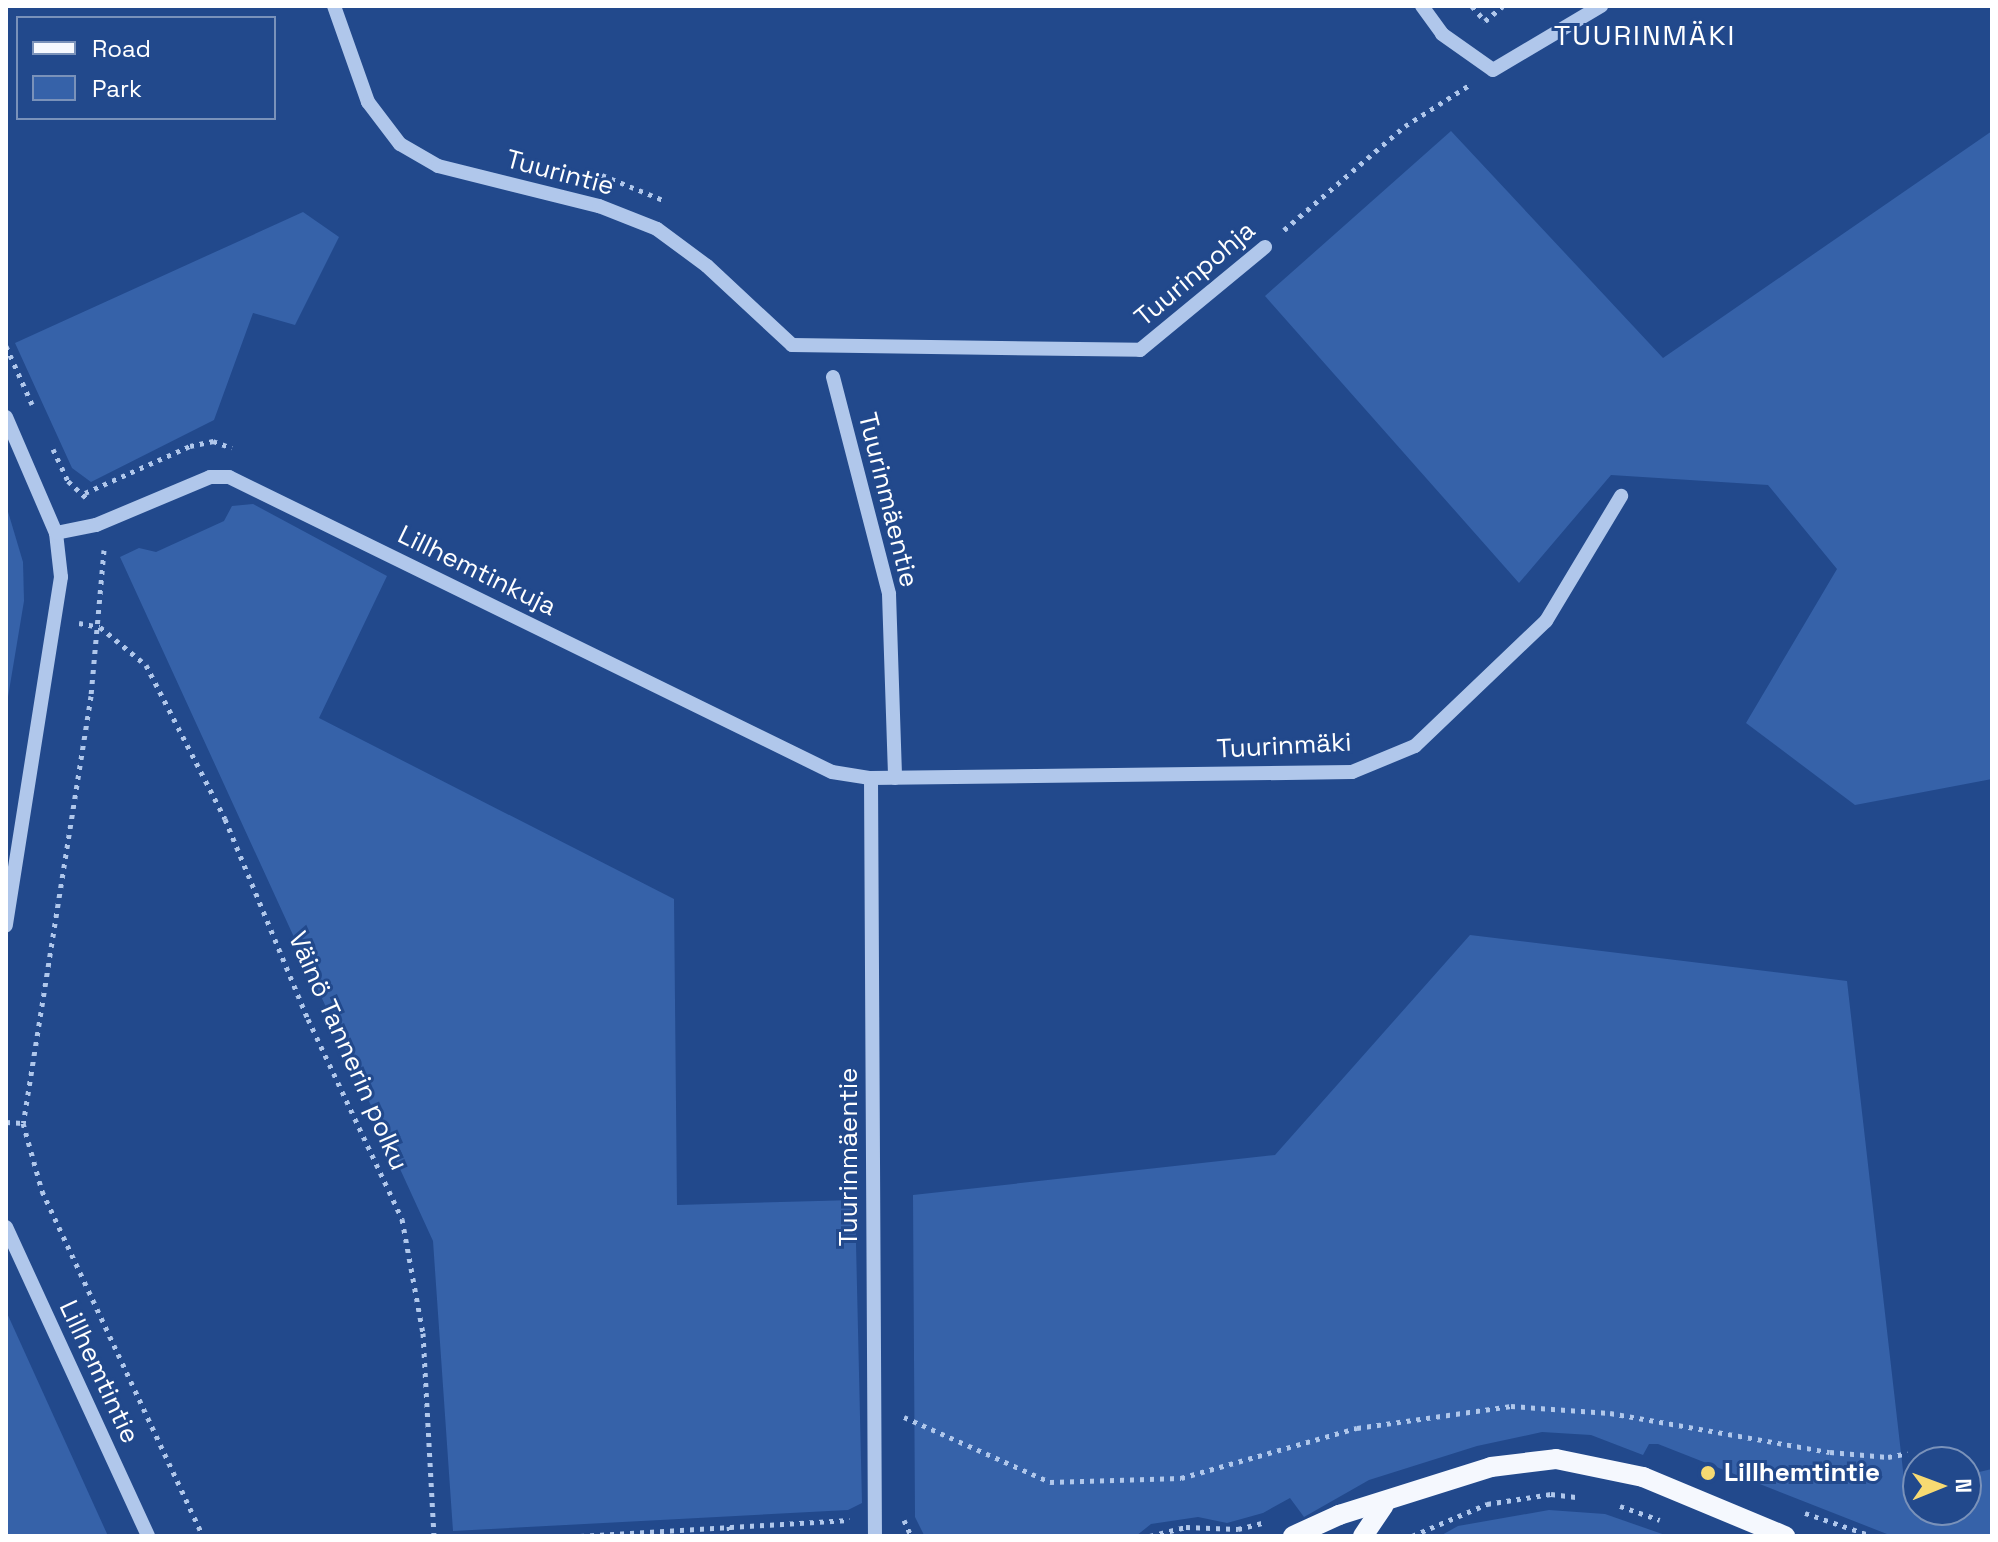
<!DOCTYPE html>
<html>
<head>
<meta charset="utf-8">
<style>
	body { margin:0 }
	#map { position:relative; width:1998px; height:1542px; overflow:hidden; background:#22498c; font-family:"Space Grotesk",sans-serif }
	div>[style] { position:absolute }
	.green>* { inset:0; background:#3662a9 }
	.path>* { height:5px; margin-top:-2.5px; transform-origin:0; background:repeating-linear-gradient(90deg,#b0c7eb 0 4px,transparent 0 10px) }
	.minor>* { height:14px; margin:-7px; padding:0 7px; transform-origin:7px; border-radius:7px; background:#b0c7eb }
	.major>* { height:20px; margin:-10px; padding:0 10px; transform-origin:10px; border-radius:10px; background:#f5f8fe }
	.dots>* { width:22px; height:22px; translate:-50% -50%; box-sizing:border-box; border:4px solid #22498c; border-radius:50% }
	span { translate:-50% -50%; white-space:nowrap; text-align:center; line-height:1.15; -webkit-text-stroke:6px #22498c; paint-order:stroke }
	.street-label { font-size:26px; color:#fff }
	.poi-label { font-size:26px; color:#fff; font-weight:700 }
	.left { translate:0 -50%; text-align:left }
	.neighbourhood-label { font-size:28px; color:#fff; letter-spacing:2px }
	.frame { position:absolute; inset:0; border:8px solid #fff; pointer-events:none }
	.legend { position:absolute; left:16px; top:16px; width:260px; height:104px; box-sizing:border-box; background:#22498c; border:2px solid #7a92ba; margin:0; padding:10px 14px; list-style:none; font-size:24px; color:#fff }
	.legend li { display:flex; align-items:center; gap:16px; height:40px }
	.legend b { width:40px; border:2px solid #7a92ba }
	.north { position:absolute; left:1902px; top:1446px; width:80px; height:80px; box-sizing:border-box; background:#22498c; border:2px solid #7a92ba; border-radius:50%; rotate:89deg; font-size:22px; font-weight:700; line-height:32px; text-align:center; color:#fff }
	.north::after { content:''; display:block; margin:auto; width:28px; height:36px; background:#f7da72; clip-path:polygon(50% 0,100% 100%,50% 72%,0 100%) }
</style>
</head>
<body>
<div id="map">
	<div class="green">
		<i style="clip-path:polygon(1451px 131px,1663px 358px,1992px 131px,1992px 779px,1855px 805px,1746px 723px,1837px 569px,1768px 485px,1611px 475px,1519px 583px,1265px 296px)"></i>
		<i style="clip-path:polygon(303px 212px,339px 237px,295px 325px,253px 313px,214px 420px,91px 482px,72px 468px,15px 343px)"></i>
		<i style="clip-path:polygon(253px 504px,387px 576px,319px 718px,674px 899px,677px 1205px,855px 1200px,862px 1503px,848px 1510px,453px 1531px,433px 1241px,120px 557px,139px 548px,156px 552px,224px 521px,232px 506px)"></i>
		<i style="clip-path:polygon(6px 505px,23px 562px,24px 601px,6px 709px)"></i>
		<i style="clip-path:polygon(1470px 935px,1847px 981px,1905px 1488px,1918px 1486px,1918px 1510px,1966px 1510px,1966px 1475px,1992px 1469px,1992px 1536px,1892px 1536px,1658px 1444px,1649px 1444px,1643px 1455px,1591px 1435px,1542px 1432px,1477px 1446px,1369px 1480px,1304px 1517px,1290px 1498px,1263px 1513px,1227px 1523px,1198px 1517px,1151px 1524px,1136px 1536px,924px 1535px,915px 1517px,913px 1195px,1275px 1155px)"></i>
		<i style="clip-path:polygon(6px 1311px,108px 1536px,6px 1536px)"></i>
		<i style="clip-path:polygon(1549px 1510px,1605px 1514px,1668px 1536px,1440px 1536px,1458px 1526px)"></i>
	</div>
	<div class="path">
		<i style="left:1472px;top:6px;width:20px;rotate:49deg"></i>
		<i style="left:1485px;top:21px;width:23px;rotate:-40deg"></i>
		<i style="left:602px;top:175px;width:66px;rotate:22.3deg"></i>
		<i style="left:1284px;top:230px;width:160px;rotate:-40.7deg"></i>
		<i style="left:1405px;top:126px;width:78px;rotate:-32.5deg"></i>
		<i style="left:6px;top:346px;width:64px;rotate:65.9deg"></i>
		<i style="left:53px;top:449px;width:35px;rotate:65deg"></i>
		<i style="left:68px;top:481px;width:26px;rotate:43deg"></i>
		<i style="left:85px;top:493px;width:115px;rotate:-24.1deg"></i>
		<i style="left:190px;top:446px;width:24px;rotate:-12deg"></i>
		<i style="left:213px;top:441px;width:20px;rotate:20deg"></i>
		<i style="left:104px;top:550px;width:147px;rotate:95.1deg"></i>
		<i style="left:91px;top:696px;width:432px;rotate:99deg"></i>
		<i style="left:23px;top:1123px;width:71px;rotate:74.4deg"></i>
		<i style="left:42px;top:1191px;width:381px;rotate:65deg"></i>
		<i style="left:79px;top:623px;width:21px;rotate:11deg"></i>
		<i style="left:100px;top:627px;width:60px;rotate:39.6deg"></i>
		<i style="left:146px;top:665px;width:173px;rotate:62.8deg"></i>
		<i style="left:225px;top:819px;width:217px;rotate:67.5deg"></i>
		<i style="left:308px;top:1019px;width:221px;rotate:64.8deg"></i>
		<i style="left:402px;top:1219px;width:116px;rotate:79.6deg"></i>
		<i style="left:423px;top:1333px;width:203px;rotate:86.9deg"></i>
		<i style="left:6px;top:1122px;width:17px;rotate:3deg"></i>
		<i style="left:904px;top:1417px;width:160px;rotate:24deg"></i>
		<i style="left:1050px;top:1482px;width:131px;rotate:-1.7deg"></i>
		<i style="left:1181px;top:1478px;width:183px;rotate:-15.9deg"></i>
		<i style="left:1357px;top:1428px;width:156px;rotate:-8.1deg"></i>
		<i style="left:1511px;top:1406px;width:99px;rotate:4deg"></i>
		<i style="left:1610px;top:1413px;width:223px;rotate:10.1deg"></i>
		<i style="left:1830px;top:1452px;width:58px;rotate:4.9deg"></i>
		<i style="left:1888px;top:1457px;width:20px;rotate:-11deg"></i>
		<i style="left:1620px;top:1506px;width:42px;rotate:19.3deg"></i>
		<i style="left:1805px;top:1513px;width:71px;rotate:18.9deg"></i>
		<i style="left:904px;top:1520px;width:17px;rotate:66deg"></i>
		<i style="left:729px;top:1526px;width:10px;rotate:84deg"></i>
		<i style="left:580px;top:1536px;width:270px;rotate:-3.4deg"></i>
		<i style="left:1150px;top:1536px;width:37px;rotate:-14deg"></i>
		<i style="left:1186px;top:1527px;width:52px;rotate:2.2deg"></i>
		<i style="left:1238px;top:1529px;width:29px;rotate:-14deg"></i>
		<i style="left:1412px;top:1536px;width:82px;rotate:-23.1deg"></i>
		<i style="left:1487px;top:1504px;width:65px;rotate:-8.9deg"></i>
		<i style="left:1551px;top:1494px;width:25px;rotate:7deg"></i>
	</div>
	<div class="minor">
		<i style="left:334px;top:6px;width:102px;rotate:70.5deg"></i>
		<i style="left:368px;top:102px;width:53px;rotate:52.7deg"></i>
		<i style="left:400px;top:144px;width:44px;rotate:30.1deg"></i>
		<i style="left:438px;top:166px;width:166px;rotate:14deg"></i>
		<i style="left:599px;top:206px;width:62px;rotate:21.6deg"></i>
		<i style="left:657px;top:229px;width:62px;rotate:36.5deg"></i>
		<i style="left:707px;top:266px;width:116px;rotate:42.9deg"></i>
		<i style="left:792px;top:345px;width:348px;rotate:0.8deg"></i>
		<i style="left:1140px;top:350px;width:162px;rotate:-39.5deg"></i>
		<i style="left:1422px;top:6px;width:34px;rotate:54deg"></i>
		<i style="left:1442px;top:34px;width:62px;rotate:35.2deg"></i>
		<i style="left:1493px;top:70px;width:126px;rotate:-30.7deg"></i>
		<i style="left:833px;top:377px;width:224px;rotate:75.5deg"></i>
		<i style="left:889px;top:594px;width:184px;rotate:88.1deg"></i>
		<i style="left:6px;top:417px;width:126px;rotate:66.7deg"></i>
		<i style="left:56px;top:533px;width:44px;rotate:83.5deg"></i>
		<i style="left:61px;top:577px;width:353px;rotate:99deg"></i>
		<i style="left:56px;top:533px;width:41px;rotate:-11.3deg"></i>
		<i style="left:96px;top:525px;width:124px;rotate:-22.8deg"></i>
		<i style="left:210px;top:477px;width:19px"></i>
		<i style="left:229px;top:477px;width:671px;rotate:26.07deg"></i>
		<i style="left:832px;top:772px;width:39px;rotate:9deg"></i>
		<i style="left:871px;top:778px;width:481px;rotate:-0.7deg"></i>
		<i style="left:1352px;top:772px;width:68px;rotate:-22.4deg"></i>
		<i style="left:1415px;top:746px;width:181px;rotate:-43.7deg"></i>
		<i style="left:1546px;top:621px;width:146px;rotate:-59deg"></i>
		<i style="left:871px;top:778px;width:758px;rotate:89.7deg"></i>
		<i style="left:6px;top:1227px;width:340px;rotate:65.3deg"></i>
	</div>
	<div class="major">
		<i style="left:1293px;top:1536px;width:51px;rotate:-24.5deg"></i>
		<i style="left:1339px;top:1515px;width:159px;rotate:-17.5deg"></i>
		<i style="left:1491px;top:1467px;width:65px;rotate:-7deg"></i>
		<i style="left:1556px;top:1459px;width:89px;rotate:11.7deg"></i>
		<i style="left:1643px;top:1477px;width:154px;rotate:22.6deg"></i>
		<i style="left:1363px;top:1536px;width:37px;rotate:-56deg"></i>
	</div>
	<div class="dots">
		<i style="left:1708px;top:1473px;background:#f7da72"></i>
	</div>
	<div class="street-label">
		<span style="left:560px;top:173px;rotate:15deg">Tuurintie</span>
		<span style="left:1195px;top:274px;rotate:-40deg">Tuurinpohja</span>
		<span style="left:888px;top:500px;rotate:76deg">Tuurinmäentie</span>
		<span style="left:477px;top:571px;rotate:26deg">Lillhemtinkuja</span>
		<span style="left:1284px;top:746px;rotate:-3deg">Tuurinmäki</span>
		<span style="left:348px;top:1051px;rotate:66deg">Väinö Tannerin polku</span>
		<span style="left:849px;top:1157px;rotate:-90deg">Tuurinmäentie</span>
		<span style="left:99px;top:1372px;rotate:65deg">Lillhemtintie</span>
	</div>
	<div class="poi-label">
		<span class="left" style="left:1724px;top:1473px">Lillhemtintie</span>
	</div>
	<div class="neighbourhood-label">
		<span style="left:1645px;top:35px">TUURINMÄKI</span>
	</div>
	<div class="frame"></div>
	<ul class="legend">
	<li><b style="height:10px;background:#f5f8fe"></b>Road</li>
	<li><b style="height:22px;background:#3662a9"></b>Park</li>
	</ul>
	<div class="north">N</div>
</div>
</body>
</html>
